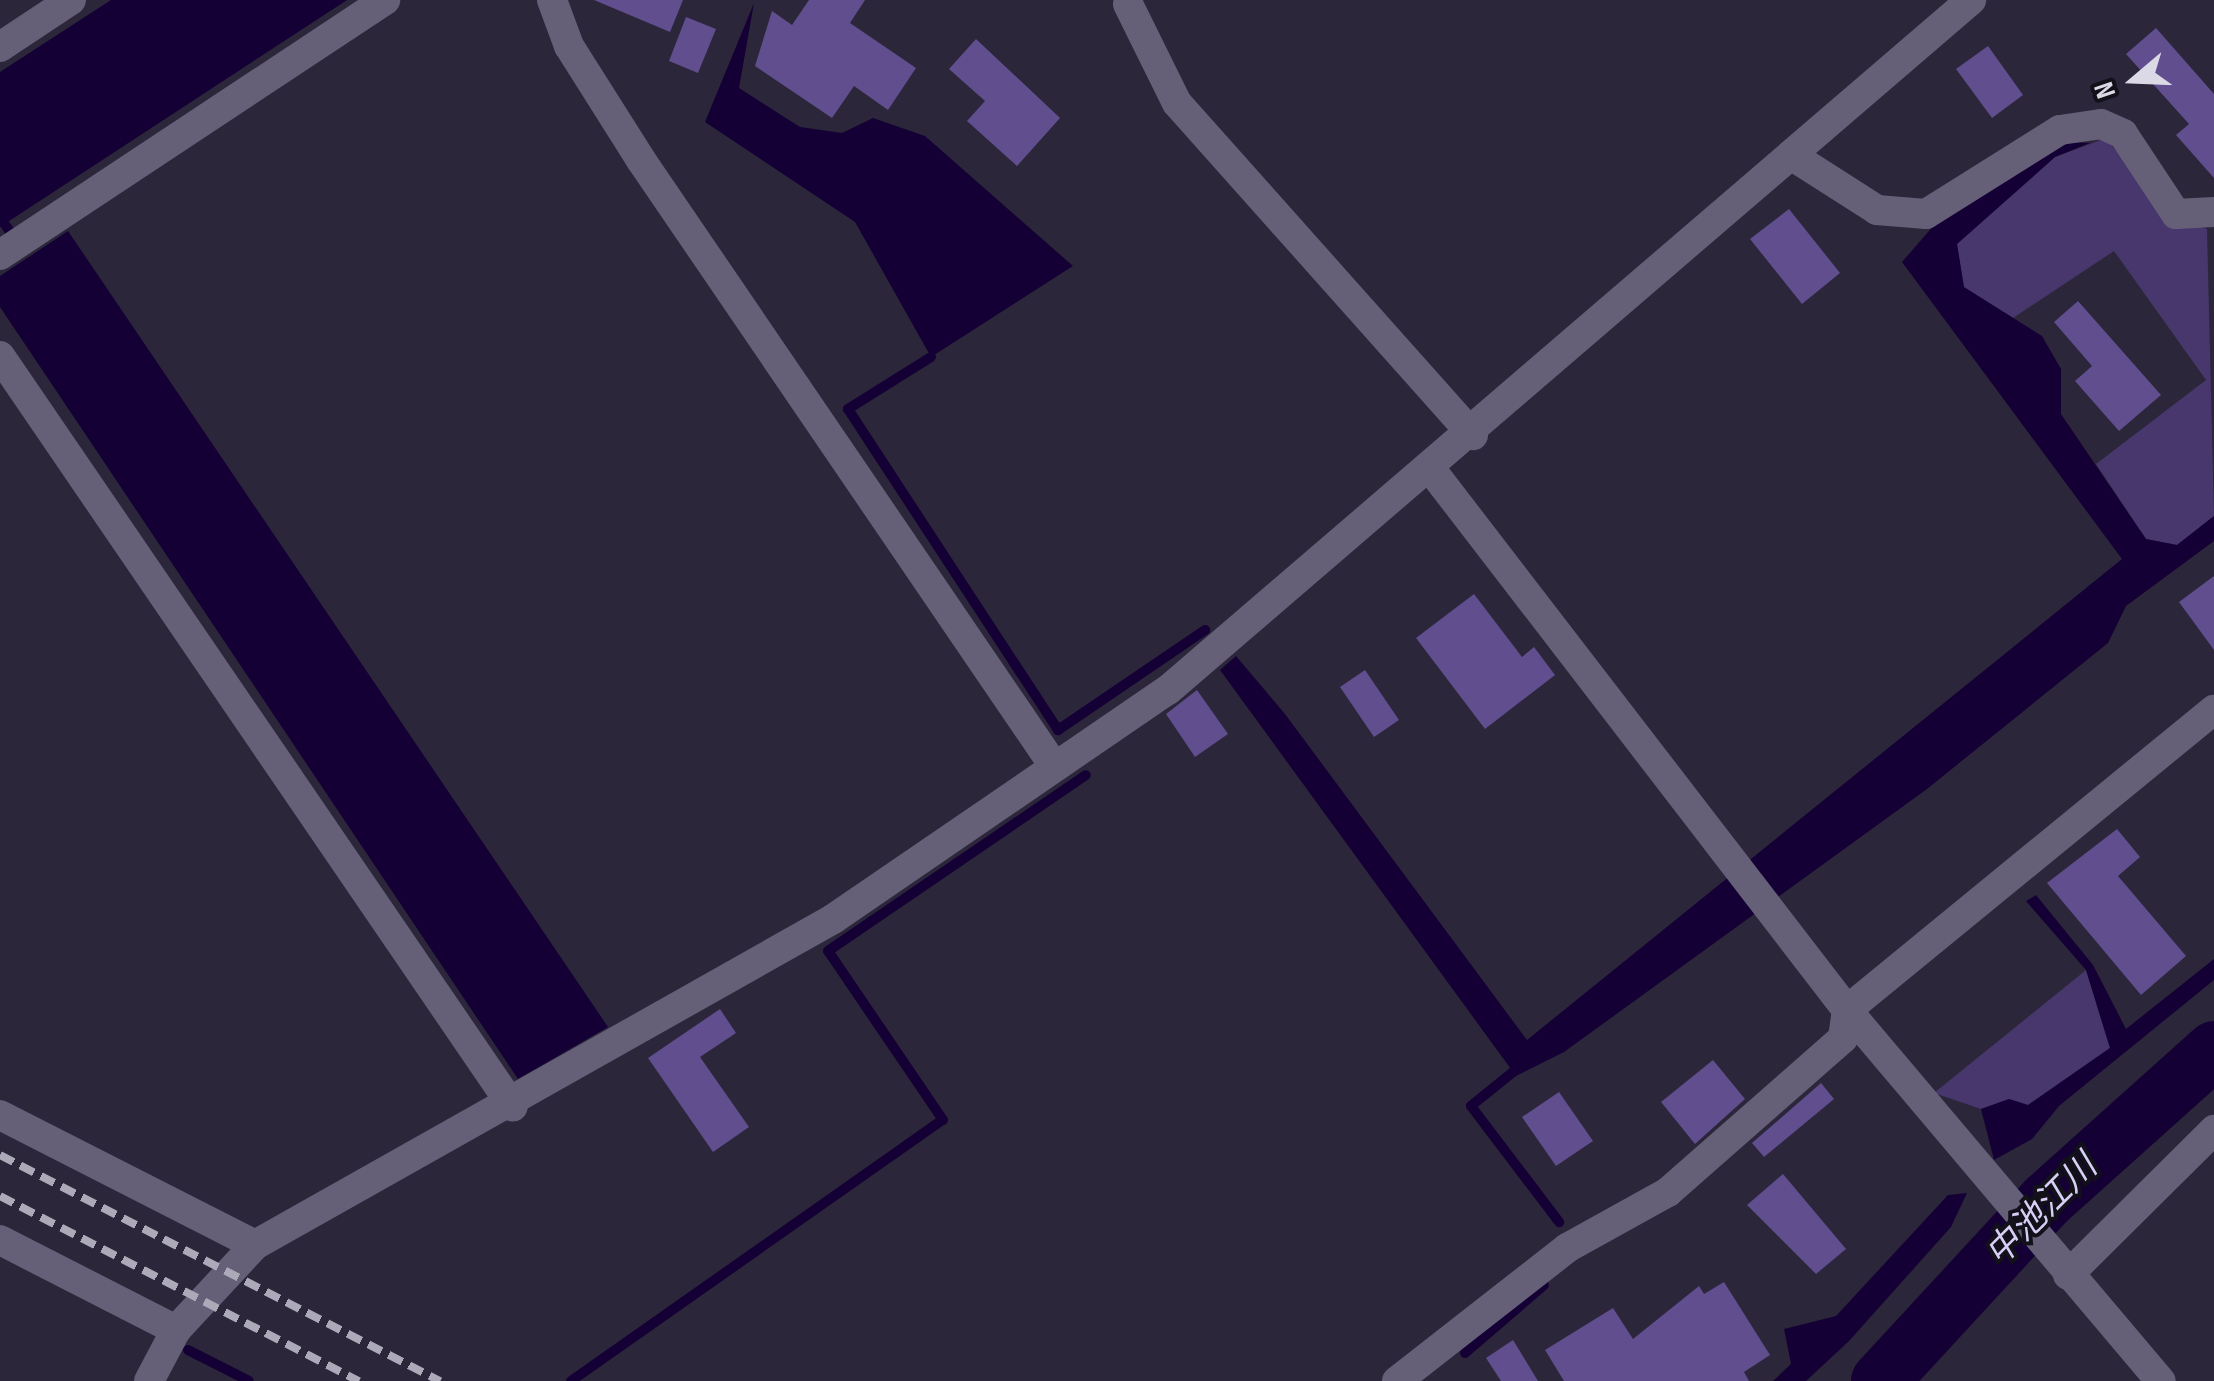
<!DOCTYPE html>
<html>
<head>
<meta charset="utf-8">
<style>
	body { margin:0 }
	#map { position:relative; width:2214px; height:1381px; overflow:hidden; background:#2b263a; font-family:"Sofia Sans Condensed","Noto Sans JP",sans-serif }
	div>[style] { position:absolute }
	.green>* { inset:0; background:#47376d }
	.water>* { inset:0; background:#150036 }
	.stream>* { height:10px; margin:-5px; padding:0 5px; transform-origin:5px; border-radius:5px; background:#150036 }
	.river>* { height:58px; margin:-29px; padding:0 29px; transform-origin:29px; border-radius:29px; background:#150036 }
	.building>* { inset:0; background:#604e8f }
	.minor>* { height:30px; margin:-15px; padding:0 15px; transform-origin:15px; border-radius:15px; background:#656078 }
	.rail>* { height:8px; margin-top:-4px; transform-origin:0; background:repeating-linear-gradient(90deg,#aca9b8 0 15px,transparent 0 23px) }
	span { translate:-50% -50%; white-space:nowrap; text-align:center; line-height:1.15; -webkit-text-stroke:8px #121019; paint-order:stroke }
	.water-label { font-size:35px; color:#d7cef5; font-style:italic }
	.north { position:absolute; left:2084px; top:30px; width:100px; height:100px; -webkit-text-stroke:8px #121019; paint-order:stroke; rotate:251deg; font-size:28px; font-weight:700; line-height:40px; text-align:center; color:#dcd9e7 }
	.north::after { content:''; display:block; margin:auto; width:35px; height:45px; background:#dcd9e7; clip-path:polygon(50% 0,100% 100%,50% 72%,0 100%) }
</style>
</head>
<body>
<div id="map">
	<div class="green">
		<i style="clip-path:polygon(2106px 138px,2168px 216px,2207px 229px,2214px 516px,2177px 545px,2146px 539px,2096px 464px,2206px 380px,2114px 251px,2013px 318px,1964px 288px,1957px 244px,2055px 157px)"></i>
		<i style="clip-path:polygon(2086px 970px,2110px 1048px,2028px 1105px,2009px 1099px,1981px 1109px,1934px 1093px)"></i>
	</div>
	<div class="water">
		<i style="clip-path:polygon(111px 0,347px 0,0 227px,0 72px)"></i>
		<i style="clip-path:polygon(754px 3px,739px 88px,800px 127px,842px 133px,873px 118px,925px 136px,1073px 266px,931px 357px,855px 222px,705px 122px)"></i>
		<i style="clip-path:polygon(2069px 142px,2090px 143px,2055px 157px,1957px 244px,1964px 287px,2042px 336px,2061px 369px,2061px 414px,2146px 539px,2177px 545px,2214px 516px,2214px 541px,2126px 606px,2108px 643px,1927px 789px,1564px 1052px,1516px 1076px,1220px 670px,1236px 656px,1285px 714px,1527px 1040px,2122px 559px,1902px 262px,1935px 224px)"></i>
		<i style="clip-path:polygon(68px 231px,608px 1027px,518px 1079px,0 307px,0 276px)"></i>
		<i style="clip-path:polygon(2036px 895px,2093px 965px,2126px 1029px,2214px 959px,2214px 980px,2059px 1106px,2032px 1139px,1994px 1160px,1981px 1109px,2009px 1099px,2028px 1105px,2110px 1048px,2086px 970px,2026px 901px)"></i>
		<i style="clip-path:polygon(1967px 1193px,1951px 1227px,1849px 1341px,1806px 1381px,1773px 1381px,1791px 1364px,1784px 1329px,1836px 1316px,1948px 1195px)"></i>
	</div>
	<div class="stream">
		<i style="left:0;top:217px;width:29px;rotate:56deg"></i>
		<i style="left:931px;top:357px;width:98px;rotate:147.9deg"></i>
		<i style="left:848px;top:409px;width:384px;rotate:56.8deg"></i>
		<i style="left:1058px;top:730px;width:178px;rotate:-34.2deg"></i>
		<i style="left:1513px;top:1072px;width:54px;rotate:141deg"></i>
		<i style="left:1471px;top:1106px;width:146px;rotate:52.8deg"></i>
		<i style="left:188px;top:1350px;width:68px;rotate:26.9deg"></i>
		<i style="left:1465px;top:1353px;width:104px;rotate:-40.7deg"></i>
		<i style="left:571px;top:1381px;width:454px;rotate:-35.1deg"></i>
		<i style="left:943px;top:1120px;width:204px;rotate:-124.2deg"></i>
		<i style="left:828px;top:951px;width:312px;rotate:-34.3deg"></i>
	</div>
	<div class="river">
		<i style="left:1880px;top:1381px;width:245px;rotate:-47.3deg"></i>
		<i style="left:2046px;top:1201px;width:226px;rotate:-41.9deg"></i>
	</div>
	<div class="building">
		<i style="clip-path:polygon(594px 0,683px 0,670px 32px)"></i>
		<i style="clip-path:polygon(809px 0,865px 0,850px 23px,916px 68px,888px 110px,854px 86px,832px 118px,755px 66px,772px 11px,792px 25px)"></i>
		<i style="clip-path:polygon(686px 17px,716px 29px,698px 73px,669px 61px)"></i>
		<i style="clip-path:polygon(2156px 28px,2214px 94px,2214px 178px,2176px 135px,2189px 124px,2126px 54px)"></i>
		<i style="clip-path:polygon(976px 39px,1060px 118px,1017px 166px,967px 121px,985px 101px,949px 69px)"></i>
		<i style="clip-path:polygon(1988px 46px,2023px 95px,1992px 118px,1956px 69px)"></i>
		<i style="clip-path:polygon(1789px 209px,1840px 273px,1802px 304px,1750px 239px)"></i>
		<i style="clip-path:polygon(2078px 301px,2161px 395px,2119px 431px,2075px 381px,2092px 366px,2054px 322px)"></i>
		<i style="clip-path:polygon(2214px 576px,2214px 650px,2179px 602px)"></i>
		<i style="clip-path:polygon(1474px 594px,1522px 657px,1534px 647px,1555px 675px,1485px 729px,1416px 638px)"></i>
		<i style="clip-path:polygon(1365px 670px,1399px 720px,1374px 737px,1340px 687px)"></i>
		<i style="clip-path:polygon(1197px 690px,1228px 734px,1195px 757px,1166px 714px)"></i>
		<i style="clip-path:polygon(2117px 829px,2140px 857px,2118px 876px,2186px 956px,2141px 995px,2047px 883px)"></i>
		<i style="clip-path:polygon(720px 1009px,736px 1033px,700px 1057px,749px 1127px,713px 1152px,648px 1058px)"></i>
		<i style="clip-path:polygon(1713px 1060px,1745px 1099px,1695px 1144px,1661px 1102px)"></i>
		<i style="clip-path:polygon(1821px 1083px,1834px 1099px,1764px 1157px,1752px 1143px)"></i>
		<i style="clip-path:polygon(1559px 1092px,1593px 1141px,1556px 1166px,1522px 1117px)"></i>
		<i style="clip-path:polygon(1783px 1174px,1846px 1249px,1816px 1274px,1747px 1205px)"></i>
		<i style="clip-path:polygon(1724px 1282px,1770px 1355px,1744px 1372px,1749px 1381px,1564px 1381px,1545px 1350px,1613px 1308px,1633px 1339px,1699px 1286px,1704px 1294px)"></i>
		<i style="clip-path:polygon(1513px 1340px,1538px 1381px,1501px 1381px,1486px 1358px)"></i>
	</div>
	<div class="minor">
		<i style="left:552px;top:0;width:49px;rotate:69.7deg"></i>
		<i style="left:569px;top:46px;width:135px;rotate:57.7deg"></i>
		<i style="left:641px;top:160px;width:733px;rotate:55.72deg"></i>
		<i style="left:1128px;top:4px;width:110px;rotate:63.7deg"></i>
		<i style="left:1177px;top:103px;width:445px;rotate:48.3deg"></i>
		<i style="left:0;top:47px;width:85px;rotate:-33.5deg"></i>
		<i style="left:1791px;top:155px;width:102px;rotate:32.6deg"></i>
		<i style="left:1877px;top:210px;width:49px;rotate:4.7deg"></i>
		<i style="left:1926px;top:214px;width:158px;rotate:-32.1deg"></i>
		<i style="left:2060px;top:130px;width:41px;rotate:-8.3deg"></i>
		<i style="left:2101px;top:124px;width:24px;rotate:24deg"></i>
		<i style="left:2123px;top:134px;width:96px;rotate:56.5deg"></i>
		<i style="left:2176px;top:214px;width:38px;rotate:-3deg"></i>
		<i style="left:0;top:255px;width:462px;rotate:-33.5deg"></i>
		<i style="left:0;top:356px;width:909px;rotate:55.66deg"></i>
		<i style="left:1433px;top:472px;width:679px;rotate:52.42deg"></i>
		<i style="left:1847px;top:1010px;width:486px;rotate:49.8deg"></i>
		<i style="left:0;top:1115px;width:286px;rotate:27deg"></i>
		<i style="left:0;top:1240px;width:198px;rotate:27.1deg"></i>
		<i style="left:2068px;top:1275px;width:206px;rotate:-44.8deg"></i>
		<i style="left:149px;top:1381px;width:58px;rotate:-62.1deg"></i>
		<i style="left:176px;top:1330px;width:116px;rotate:-47.1deg"></i>
		<i style="left:255px;top:1245px;width:664px;rotate:-29.42deg"></i>
		<i style="left:833px;top:919px;width:406px;rotate:-34.4deg"></i>
		<i style="left:1168px;top:690px;width:1059px;rotate:-40.67deg"></i>
		<i style="left:1397px;top:1381px;width:216px;rotate:-38deg"></i>
		<i style="left:1567px;top:1248px;width:115px;rotate:-29deg"></i>
		<i style="left:1668px;top:1192px;width:233px;rotate:-41.3deg"></i>
		<i style="left:1843px;top:1038px;width:28px;rotate:-82deg"></i>
		<i style="left:1847px;top:1010px;width:474px;rotate:-39.3deg"></i>
	</div>
	<div class="rail">
		<i style="left:0;top:1155px;width:495px;rotate:27.2deg"></i>
		<i style="left:0;top:1196px;width:404px;rotate:27.3deg"></i>
	</div>
	<div class="water-label">
		<span style="left:2042px;top:1211px;rotate:-45deg">中池江川</span>
	</div>
	<div class="north">N</div>
</div>
</body>
</html>
